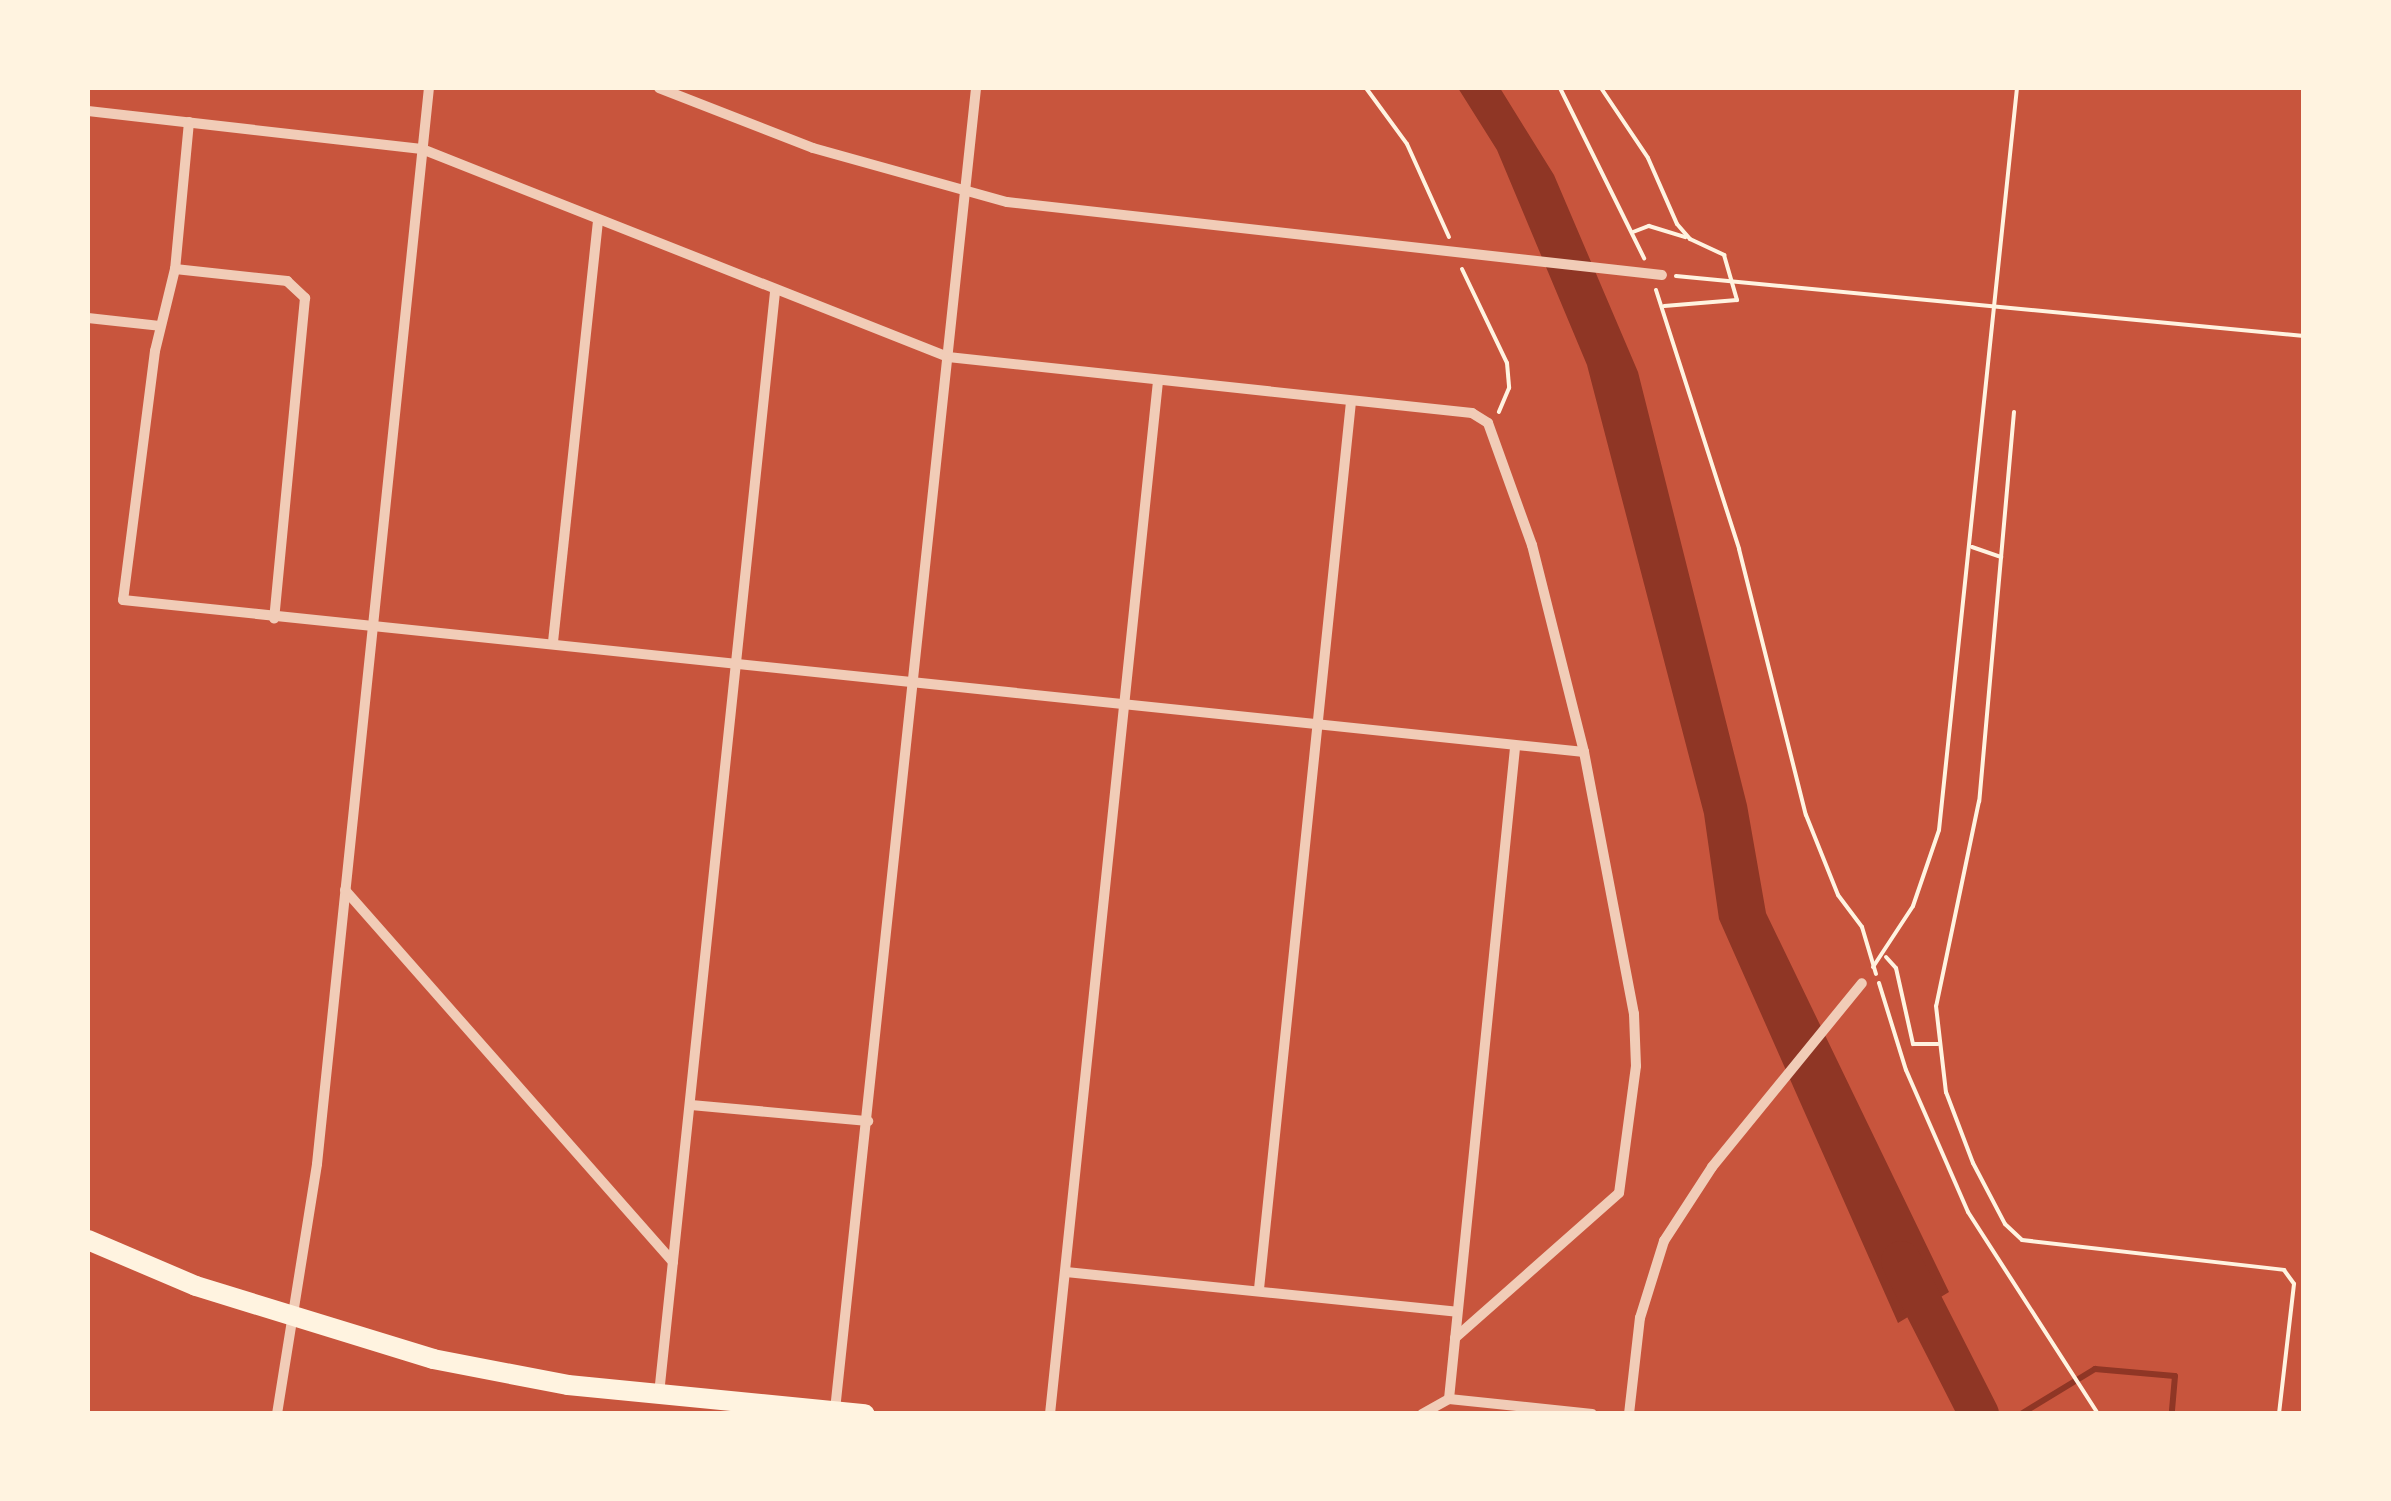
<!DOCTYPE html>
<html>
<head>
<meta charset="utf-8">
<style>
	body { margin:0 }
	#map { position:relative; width:2391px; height:1501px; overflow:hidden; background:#c8553d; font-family:"Asap Condensed",sans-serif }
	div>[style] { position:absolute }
	.water>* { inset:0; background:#8f3625 }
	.stream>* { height:6px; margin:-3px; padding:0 3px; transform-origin:3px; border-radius:3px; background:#8f3625 }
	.river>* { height:40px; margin:-20px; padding:0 20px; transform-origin:20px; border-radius:20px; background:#8f3625 }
	.path>* { height:4px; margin:-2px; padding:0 2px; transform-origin:2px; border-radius:2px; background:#fff3e0 }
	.minor>* { height:10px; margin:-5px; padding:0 5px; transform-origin:5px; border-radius:5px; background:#f1ccb7 }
	.secondary>* { height:20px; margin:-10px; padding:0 10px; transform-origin:10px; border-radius:10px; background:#fff3e0 }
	span { translate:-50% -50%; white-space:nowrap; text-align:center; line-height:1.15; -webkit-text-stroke:10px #fff3e0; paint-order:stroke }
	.frame { position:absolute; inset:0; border:90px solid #fff3e0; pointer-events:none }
</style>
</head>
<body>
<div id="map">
	<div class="water">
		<i style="clip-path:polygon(1458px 88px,1500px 88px,1554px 175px,1638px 372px,1747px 805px,1766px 913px,1949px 1292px,1898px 1323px,1719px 919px,1704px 814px,1587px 365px,1497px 150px)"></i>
	</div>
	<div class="stream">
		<i style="left:2021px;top:1414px;width:87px;rotate:-31.3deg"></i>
		<i style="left:2095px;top:1369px;width:80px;rotate:5deg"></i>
		<i style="left:2175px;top:1376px;width:38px;rotate:95deg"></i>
	</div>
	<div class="river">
		<i style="left:1901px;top:1261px;width:172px;rotate:63deg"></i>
	</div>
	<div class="path">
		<i style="left:1366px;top:88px;width:69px;rotate:53.8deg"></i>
		<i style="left:1407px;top:144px;width:102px;rotate:65.7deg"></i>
		<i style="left:1560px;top:88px;width:190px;rotate:63.7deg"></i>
		<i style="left:1601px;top:88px;width:84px;rotate:56.1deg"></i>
		<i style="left:1648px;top:158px;width:72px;rotate:66.3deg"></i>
		<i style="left:1677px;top:224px;width:20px;rotate:49deg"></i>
		<i style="left:1690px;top:239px;width:38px;rotate:25deg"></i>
		<i style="left:1724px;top:255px;width:47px;rotate:73.9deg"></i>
		<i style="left:1737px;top:300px;width:73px;rotate:175.3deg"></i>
		<i style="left:1633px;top:232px;width:17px;rotate:-21deg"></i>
		<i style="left:1649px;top:226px;width:38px;rotate:17deg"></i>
		<i style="left:1462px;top:269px;width:104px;rotate:64.4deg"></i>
		<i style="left:1507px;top:363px;width:25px;rotate:85deg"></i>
		<i style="left:1509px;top:388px;width:26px;rotate:113deg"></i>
		<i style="left:1676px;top:276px;width:631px;rotate:5.46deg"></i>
		<i style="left:1656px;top:290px;width:272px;rotate:72.2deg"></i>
		<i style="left:1739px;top:549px;width:274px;rotate:75.9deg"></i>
		<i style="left:1806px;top:815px;width:86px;rotate:68.2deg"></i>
		<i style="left:1838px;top:895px;width:40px;rotate:53deg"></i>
		<i style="left:1862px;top:927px;width:49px;rotate:73.4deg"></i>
		<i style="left:2014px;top:412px;width:391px;rotate:95.1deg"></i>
		<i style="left:1979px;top:801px;width:209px;rotate:101.8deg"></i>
		<i style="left:1936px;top:1006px;width:87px;rotate:83.4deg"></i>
		<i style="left:1946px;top:1092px;width:76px;rotate:69.2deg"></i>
		<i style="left:1973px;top:1163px;width:69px;rotate:62.3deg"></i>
		<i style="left:2005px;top:1224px;width:23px;rotate:43deg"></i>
		<i style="left:2022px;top:1240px;width:264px;rotate:6.5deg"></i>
		<i style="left:2284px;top:1270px;width:17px;rotate:54deg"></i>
		<i style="left:2294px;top:1284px;width:131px;rotate:96.6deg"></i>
		<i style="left:1972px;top:547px;width:31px;rotate:19deg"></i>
		<i style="left:1886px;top:957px;width:15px;rotate:48deg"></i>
		<i style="left:1896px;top:968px;width:78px;rotate:77.4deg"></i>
		<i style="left:1913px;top:1044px;width:25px"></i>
		<i style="left:1873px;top:967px;width:73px;rotate:-56.7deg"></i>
		<i style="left:1913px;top:906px;width:80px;rotate:-71.1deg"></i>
		<i style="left:1939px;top:830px;width:746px;rotate:-84deg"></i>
		<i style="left:1879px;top:983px;width:91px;rotate:72.8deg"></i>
		<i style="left:1906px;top:1070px;width:155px;rotate:66.4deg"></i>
		<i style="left:1968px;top:1212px;width:240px;rotate:57.2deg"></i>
	</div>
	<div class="minor">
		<i style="left:659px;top:88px;width:165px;rotate:21.3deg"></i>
		<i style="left:813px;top:148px;width:201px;rotate:15.6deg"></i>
		<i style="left:1007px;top:202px;width:659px;rotate:6.36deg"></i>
		<i style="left:88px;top:111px;width:336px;rotate:6.5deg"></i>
		<i style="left:422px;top:149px;width:566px;rotate:21.58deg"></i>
		<i style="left:948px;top:357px;width:527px;rotate:6.1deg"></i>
		<i style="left:1472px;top:413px;width:19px;rotate:32deg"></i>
		<i style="left:1488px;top:423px;width:130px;rotate:70.2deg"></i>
		<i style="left:1532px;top:545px;width:213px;rotate:75.9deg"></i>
		<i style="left:1584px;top:752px;width:267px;rotate:79.2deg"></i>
		<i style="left:1634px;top:1014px;width:52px;rotate:87.8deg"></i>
		<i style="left:1636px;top:1066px;width:128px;rotate:97.6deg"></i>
		<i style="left:1619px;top:1193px;width:219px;rotate:138.5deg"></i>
		<i style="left:189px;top:122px;width:148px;rotate:95.4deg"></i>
		<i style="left:175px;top:269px;width:84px;rotate:103.7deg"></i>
		<i style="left:155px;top:351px;width:251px;rotate:97.3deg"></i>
		<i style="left:123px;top:600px;width:1469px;rotate:5.94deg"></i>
		<i style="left:175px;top:269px;width:113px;rotate:6.1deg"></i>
		<i style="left:287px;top:281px;width:25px;rotate:43deg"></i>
		<i style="left:305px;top:298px;width:322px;rotate:95.5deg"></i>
		<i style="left:88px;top:318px;width:72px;rotate:6.3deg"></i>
		<i style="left:553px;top:642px;width:423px;rotate:-83.9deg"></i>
		<i style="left:1515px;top:748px;width:654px;rotate:95.79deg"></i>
		<i style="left:1449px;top:1399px;width:144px;rotate:6deg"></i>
		<i style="left:345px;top:890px;width:496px;rotate:48.6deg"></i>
		<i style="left:691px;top:1105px;width:178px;rotate:5.2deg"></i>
		<i style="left:1066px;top:1272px;width:393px;rotate:5.8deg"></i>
		<i style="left:1259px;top:1289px;width:892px;rotate:-84.08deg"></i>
		<i style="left:659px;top:1394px;width:1108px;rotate:-83.99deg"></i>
		<i style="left:835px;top:1410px;width:1329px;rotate:-83.91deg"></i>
		<i style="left:277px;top:1414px;width:253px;rotate:-80.9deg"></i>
		<i style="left:317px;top:1164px;width:1082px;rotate:-84.06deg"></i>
		<i style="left:1050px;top:1414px;width:1039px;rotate:-84.03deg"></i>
		<i style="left:1422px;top:1414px;width:31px;rotate:-29deg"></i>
		<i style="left:1629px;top:1414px;width:97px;rotate:-83.5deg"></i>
		<i style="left:1640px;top:1318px;width:81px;rotate:-72.7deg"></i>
		<i style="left:1664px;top:1241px;width:88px;rotate:-57deg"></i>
		<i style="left:1712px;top:1167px;width:237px;rotate:-50.8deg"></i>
	</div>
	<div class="secondary">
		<i style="left:88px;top:1240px;width:117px;rotate:23.1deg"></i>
		<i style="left:196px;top:1286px;width:248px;rotate:17.1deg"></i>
		<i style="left:433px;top:1359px;width:137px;rotate:10.9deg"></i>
		<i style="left:568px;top:1385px;width:298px;rotate:5.6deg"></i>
	</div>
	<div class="frame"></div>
</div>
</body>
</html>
